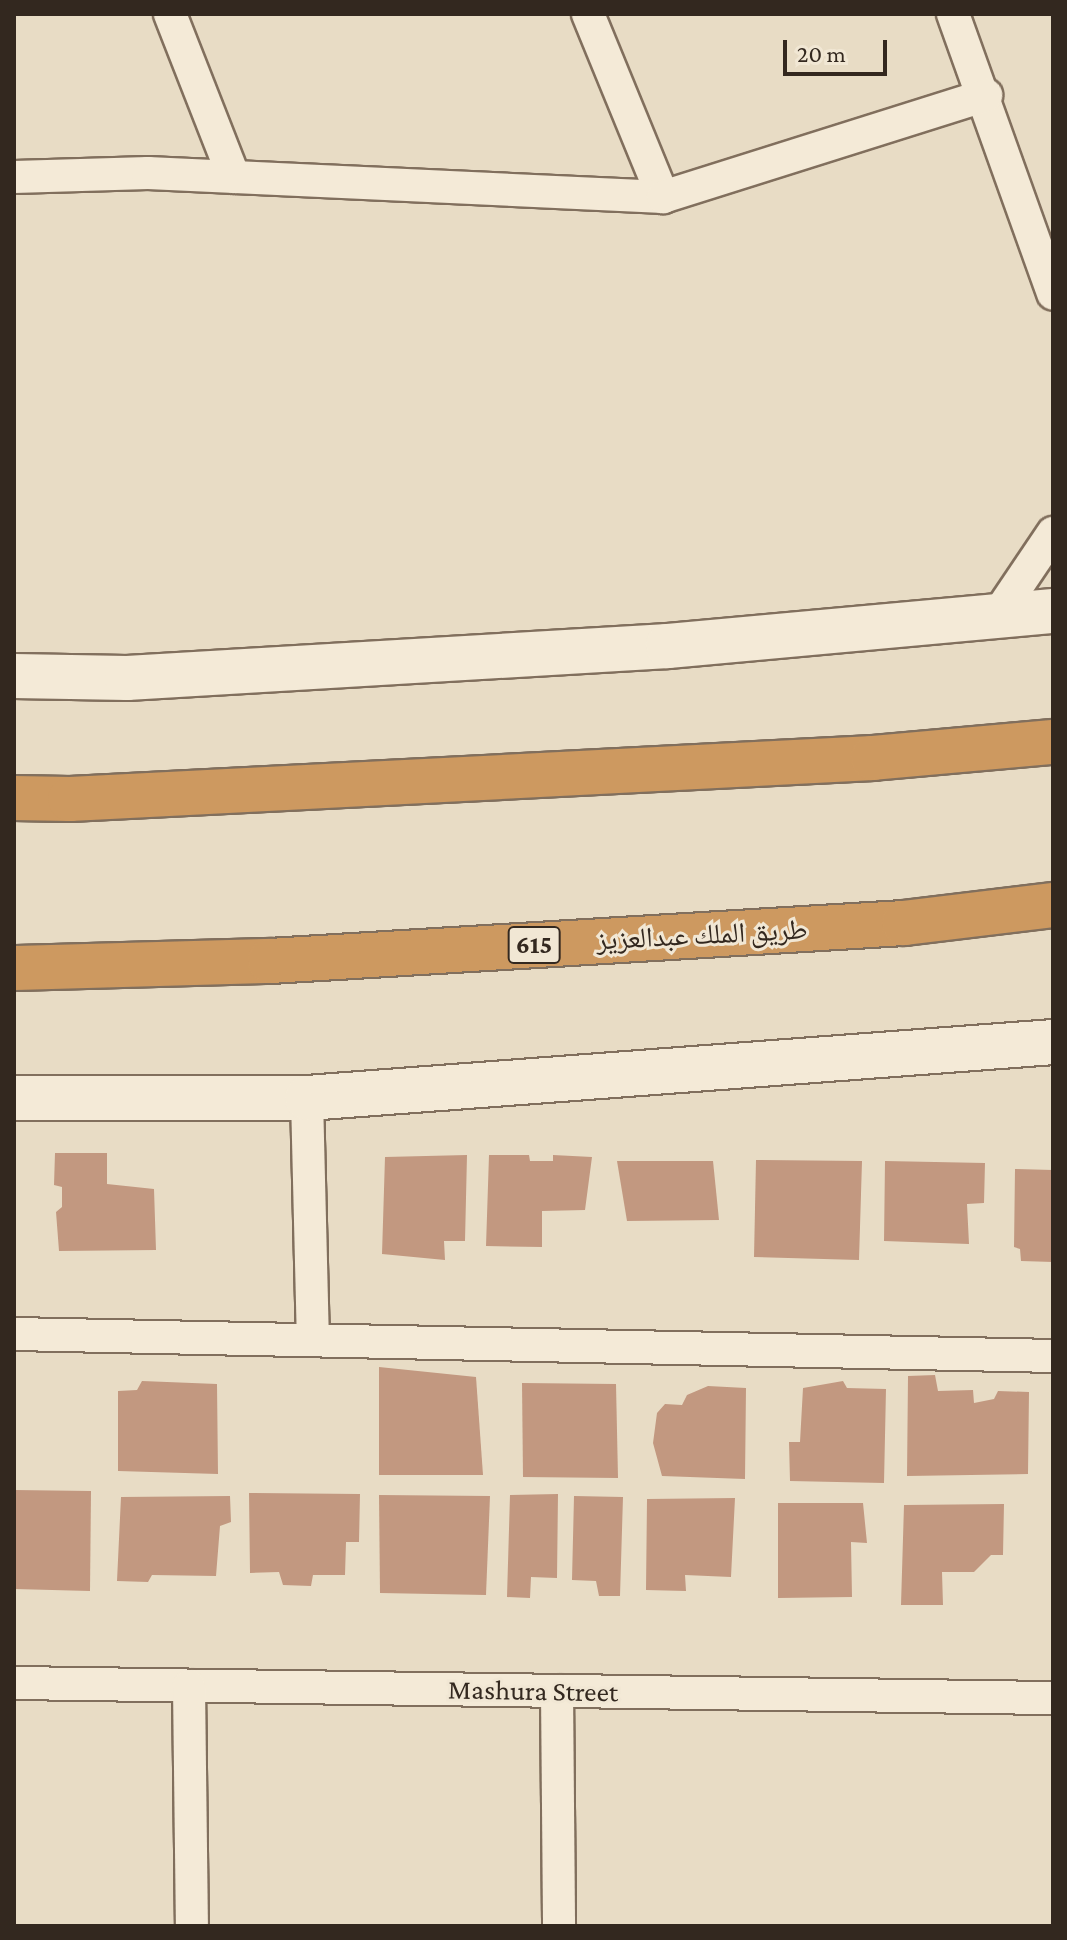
<!DOCTYPE html>
<html>
<head>
<meta charset="utf-8">
<style>
	body { margin:0 }
	#map { position:relative; width:1067px; height:1940px; overflow:hidden; background:#e8dcc5; font-family:"Crimson Pro","Noto Naskh Arabic",serif }
	div>[style] { position:absolute }
	.building>* { inset:0; background:#c29880 }
	.roads { filter:drop-shadow(2px 0 #816f5d) drop-shadow(-2px 0 #816f5d) drop-shadow(0 2px #816f5d) drop-shadow(0 -2px #816f5d) }
	.minor>* { height:32px; margin:-16px; padding:0 16px; transform-origin:16px; border-radius:16px; background:#f4ead7 }
	.secondary>* { height:44px; margin:-22px; padding:0 22px; transform-origin:22px; border-radius:22px; background:#f4ead7 }
	.motorway>* { height:44px; margin:-22px; padding:0 22px; transform-origin:22px; border-radius:22px; background:#cd9960 }
	span { translate:-50% -50%; white-space:nowrap; text-align:center; line-height:1.15; -webkit-text-stroke:6px #f1e7d4; paint-order:stroke }
	.shield-label span { padding:2px 6px; background:#f1e7d4; border:2px solid; border-radius:6px; -webkit-text-stroke-width:0 }
	.shield-label { font-size:26px; color:#33281f; font-weight:700 }
	.street-label { font-size:28px; color:#33281f }
	.frame { position:absolute; inset:0; border:16px solid #33281f; pointer-events:none }
	.scale { position:absolute; left:783px; top:40px; width:104px; height:36px; box-sizing:border-box; border:4px solid #33281f; border-top:0; padding-left:10px; font-size:24px; line-height:28px; white-space:nowrap; color:#33281f; -webkit-text-stroke:6px #f1e7d4; paint-order:stroke }
</style>
</head>
<body>
<div id="map">
	<div class="building">
		<i style="clip-path:polygon(55px 1153px,107px 1153px,107px 1184px,154px 1189px,156px 1250px,59px 1251px,56px 1212px,62px 1207px,62px 1187px,54px 1185px)"></i>
		<i style="clip-path:polygon(467px 1155px,465px 1241px,444px 1241px,445px 1260px,382px 1254px,385px 1157px)"></i>
		<i style="clip-path:polygon(489px 1155px,529px 1155px,530px 1161px,553px 1161px,553px 1155px,592px 1157px,585px 1210px,542px 1211px,542px 1247px,486px 1246px)"></i>
		<i style="clip-path:polygon(756px 1160px,862px 1161px,859px 1260px,754px 1257px)"></i>
		<i style="clip-path:polygon(617px 1161px,713px 1161px,719px 1220px,627px 1221px)"></i>
		<i style="clip-path:polygon(885px 1161px,985px 1163px,984px 1203px,967px 1204px,969px 1244px,884px 1241px)"></i>
		<i style="clip-path:polygon(1015px 1169px,1053px 1170px,1053px 1262px,1021px 1261px,1020px 1249px,1014px 1247px)"></i>
		<i style="clip-path:polygon(379px 1367px,476px 1377px,483px 1475px,379px 1475px)"></i>
		<i style="clip-path:polygon(935px 1375px,938px 1391px,973px 1390px,974px 1403px,994px 1399px,998px 1391px,1029px 1392px,1028px 1474px,907px 1476px,908px 1376px)"></i>
		<i style="clip-path:polygon(142px 1381px,217px 1384px,218px 1474px,118px 1471px,118px 1391px,137px 1390px)"></i>
		<i style="clip-path:polygon(843px 1381px,847px 1388px,886px 1389px,884px 1483px,790px 1481px,789px 1442px,800px 1442px,803px 1388px)"></i>
		<i style="clip-path:polygon(522px 1383px,616px 1384px,618px 1478px,523px 1477px)"></i>
		<i style="clip-path:polygon(708px 1386px,746px 1388px,745px 1479px,662px 1476px,653px 1443px,657px 1413px,665px 1404px,682px 1405px,687px 1395px)"></i>
		<i style="clip-path:polygon(14px 1490px,91px 1491px,90px 1591px,14px 1589px)"></i>
		<i style="clip-path:polygon(249px 1493px,360px 1494px,359px 1542px,346px 1542px,345px 1575px,313px 1575px,311px 1586px,283px 1585px,279px 1572px,250px 1573px)"></i>
		<i style="clip-path:polygon(558px 1494px,557px 1578px,531px 1577px,530px 1598px,507px 1597px,510px 1495px)"></i>
		<i style="clip-path:polygon(379px 1495px,490px 1496px,486px 1595px,380px 1593px)"></i>
		<i style="clip-path:polygon(230px 1496px,231px 1522px,220px 1526px,216px 1576px,152px 1575px,148px 1582px,117px 1581px,121px 1497px)"></i>
		<i style="clip-path:polygon(574px 1496px,623px 1497px,620px 1596px,599px 1596px,596px 1581px,572px 1580px)"></i>
		<i style="clip-path:polygon(735px 1498px,731px 1577px,685px 1575px,686px 1591px,646px 1590px,647px 1499px)"></i>
		<i style="clip-path:polygon(778px 1503px,863px 1503px,867px 1543px,851px 1542px,852px 1597px,778px 1598px)"></i>
		<i style="clip-path:polygon(1004px 1504px,1003px 1555px,991px 1555px,974px 1572px,942px 1572px,943px 1605px,901px 1605px,904px 1505px)"></i>
	</div>
	<div class="roads">
		<div class="minor">
			<i style="left:170px;top:14px;width:175px;rotate:68.6deg"></i>
			<i style="left:588px;top:14px;width:198px;rotate:67.7deg"></i>
			<i style="left:953px;top:14px;width:297px;rotate:70.3deg"></i>
			<i style="left:14px;top:177px;width:134px;rotate:-1.7deg"></i>
			<i style="left:148px;top:173px;width:516px;rotate:2.67deg"></i>
			<i style="left:663px;top:197px;width:339px;rotate:-17.5deg"></i>
			<i style="left:995px;top:619px;width:104px;rotate:-56deg"></i>
			<i style="left:307px;top:1098px;width:242px;rotate:88.6deg"></i>
			<i style="left:14px;top:1334px;width:1039px;rotate:1.21deg"></i>
			<i style="left:14px;top:1683px;width:1039px;rotate:0.83deg"></i>
			<i style="left:189px;top:1686px;width:240px;rotate:89.3deg"></i>
			<i style="left:557px;top:1691px;width:235px;rotate:89.5deg"></i>
		</div>
		<div class="secondary">
			<i style="left:14px;top:676px;width:113px;rotate:1deg"></i>
			<i style="left:127px;top:678px;width:542px;rotate:-3.39deg"></i>
			<i style="left:668px;top:646px;width:387px;rotate:-5.2deg"></i>
			<i style="left:14px;top:1098px;width:293px"></i>
			<i style="left:307px;top:1098px;width:748px;rotate:-4.29deg"></i>
		</div>
		<div class="motorway">
			<i style="left:14px;top:798px;width:56px;rotate:1deg"></i>
			<i style="left:70px;top:799px;width:804px;rotate:-2.92deg"></i>
			<i style="left:873px;top:758px;width:181px;rotate:-5.1deg"></i>
			<i style="left:14px;top:968px;width:256px;rotate:-1.6deg"></i>
			<i style="left:270px;top:961px;width:635px;rotate:-3.43deg"></i>
			<i style="left:904px;top:923px;width:150px;rotate:-6.9deg"></i>
		</div>
	</div>
	<div class="shield-label">
		<span style="left:534px;top:945px">615</span>
	</div>
	<div class="street-label">
		<span style="left:702px;top:935px;rotate:-3deg">طريق الملك عبدالعزيز</span>
		<span style="left:533px;top:1691px;rotate:1deg">Mashura Street</span>
	</div>
	<div class="frame"></div>
	<div class="scale">20 m</div>
</div>
</body>
</html>
